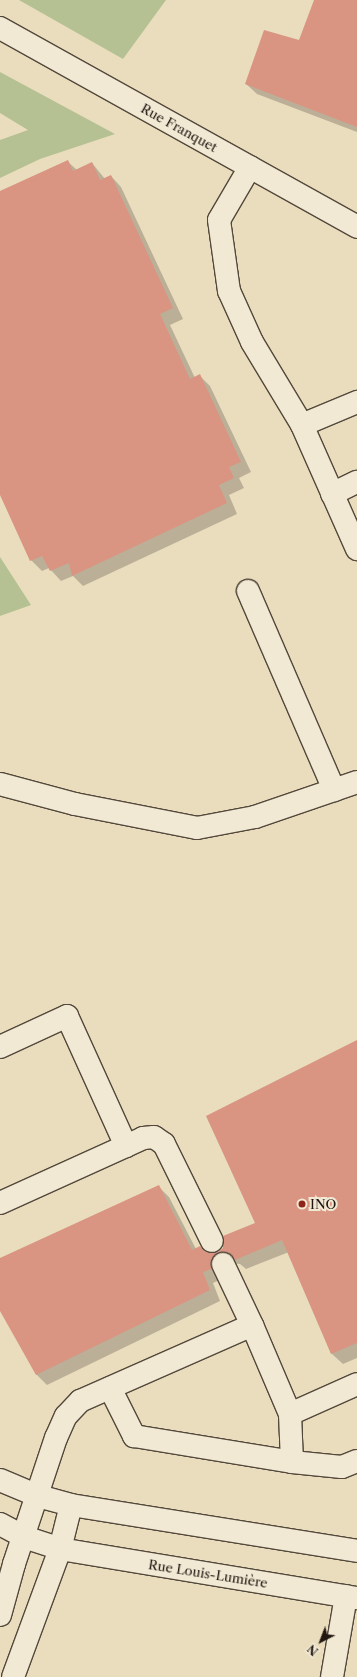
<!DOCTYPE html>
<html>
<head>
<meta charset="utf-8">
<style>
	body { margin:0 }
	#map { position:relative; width:357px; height:1677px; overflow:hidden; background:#eaddbd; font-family:"Libre Caslon Text",serif }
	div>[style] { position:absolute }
	.green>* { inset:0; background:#b5c192 }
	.shadow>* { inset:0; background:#0003 }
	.building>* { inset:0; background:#d99482 }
	.roads { filter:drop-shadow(1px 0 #53483b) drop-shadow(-1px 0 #53483b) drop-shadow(0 1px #53483b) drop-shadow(0 -1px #53483b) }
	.minor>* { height:22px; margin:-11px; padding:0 11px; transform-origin:11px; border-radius:11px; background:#f1e9d4 }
	.dots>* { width:11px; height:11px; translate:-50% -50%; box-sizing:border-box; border:2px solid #f1e9d4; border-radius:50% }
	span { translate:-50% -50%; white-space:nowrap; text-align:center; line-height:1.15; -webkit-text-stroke:4px #f1e9d4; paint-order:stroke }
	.street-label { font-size:13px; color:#211610 }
	.poi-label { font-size:13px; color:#211610 }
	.left { translate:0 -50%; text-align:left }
	.north { position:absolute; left:301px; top:1621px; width:40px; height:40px; -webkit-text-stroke:3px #f1e9d4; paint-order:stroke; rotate:222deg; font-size:11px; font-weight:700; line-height:16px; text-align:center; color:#211610 }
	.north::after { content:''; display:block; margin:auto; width:14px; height:18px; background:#211610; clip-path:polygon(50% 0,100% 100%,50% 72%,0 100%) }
</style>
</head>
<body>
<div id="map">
	<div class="green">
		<i style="clip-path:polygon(19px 0,166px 0,123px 59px)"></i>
		<i style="clip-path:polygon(0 72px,115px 134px,40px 159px,0 178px,0 140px,28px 130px,0 113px)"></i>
		<i style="clip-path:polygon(0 557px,31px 605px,0 616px)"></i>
	</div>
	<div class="shadow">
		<i style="clip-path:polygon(315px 0,357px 0,357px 132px,257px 94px,246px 84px,299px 41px)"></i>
		<i style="clip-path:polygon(67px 161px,77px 170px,92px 163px,105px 179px,111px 176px,121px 187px,183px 319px,170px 325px,195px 378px,200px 376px,210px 386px,251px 472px,239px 478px,244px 488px,229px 495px,237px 514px,83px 586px,73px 576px,61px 581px,49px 568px,42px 571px,31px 560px,0 493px,0 192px)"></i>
		<i style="clip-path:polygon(357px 1041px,357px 1358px,343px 1364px,332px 1354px,289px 1252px,246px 1269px,240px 1264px,228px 1263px,222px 1279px,213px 1283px,220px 1301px,47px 1385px,36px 1374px,0 1309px,0 1259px,158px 1186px,169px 1197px,196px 1249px,200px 1247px,206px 1253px,218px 1253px,257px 1224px)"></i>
	</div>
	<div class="building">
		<i style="clip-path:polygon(314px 0,357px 0,357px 127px,245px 84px,264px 30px,299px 40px)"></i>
		<i style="clip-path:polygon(68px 160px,73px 171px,92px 162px,100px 180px,111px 175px,173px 308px,160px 314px,190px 379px,200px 374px,241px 462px,229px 467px,234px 478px,219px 485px,227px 503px,72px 576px,69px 563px,50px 571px,42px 556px,30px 561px,0 495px,0 191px)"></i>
		<i style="clip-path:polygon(357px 1040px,357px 1343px,331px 1354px,282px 1240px,235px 1260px,230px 1254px,217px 1253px,213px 1257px,212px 1269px,203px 1272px,210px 1290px,36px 1375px,0 1311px,0 1258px,159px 1185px,192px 1250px,200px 1246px,205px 1252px,218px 1252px,223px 1248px,223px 1236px,255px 1223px,206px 1116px)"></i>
	</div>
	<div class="roads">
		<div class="minor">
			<i style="left:0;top:28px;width:409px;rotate:29.1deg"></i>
			<i style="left:250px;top:167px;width:61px;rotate:120.3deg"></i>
			<i style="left:219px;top:220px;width:72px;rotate:82deg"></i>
			<i style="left:229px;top:291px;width:56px;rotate:65.7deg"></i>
			<i style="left:252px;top:342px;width:97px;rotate:58.9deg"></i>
			<i style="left:302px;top:425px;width:60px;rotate:-22.7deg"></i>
			<i style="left:302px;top:425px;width:136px;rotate:66.1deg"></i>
			<i style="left:332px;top:494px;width:28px;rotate:-26deg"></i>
			<i style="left:248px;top:591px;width:217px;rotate:66.6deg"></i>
			<i style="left:0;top:784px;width:78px;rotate:14.9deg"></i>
			<i style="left:75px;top:804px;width:124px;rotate:11.1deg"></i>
			<i style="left:197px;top:828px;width:59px;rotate:-10.7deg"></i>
			<i style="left:255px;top:817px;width:108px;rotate:-18.9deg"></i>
			<i style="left:0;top:1047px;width:74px;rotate:-24.8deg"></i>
			<i style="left:67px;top:1016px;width:143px;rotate:65.6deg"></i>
			<i style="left:0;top:1203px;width:157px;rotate:-24.4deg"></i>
			<i style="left:143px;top:1138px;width:11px;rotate:-5deg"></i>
			<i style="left:154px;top:1137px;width:12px;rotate:35deg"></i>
			<i style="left:164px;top:1144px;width:108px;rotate:63.7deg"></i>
			<i style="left:223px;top:1264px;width:68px;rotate:64.6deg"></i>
			<i style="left:110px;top:1388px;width:54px;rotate:63.4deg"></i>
			<i style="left:134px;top:1436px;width:160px;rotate:9.3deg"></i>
			<i style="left:292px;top:1462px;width:50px;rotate:5.7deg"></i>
			<i style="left:342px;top:1467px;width:16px;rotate:-22deg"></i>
			<i style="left:290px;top:1414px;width:48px;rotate:87.6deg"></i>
			<i style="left:0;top:1480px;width:41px;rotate:22.8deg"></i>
			<i style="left:38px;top:1496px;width:34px;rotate:15deg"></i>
			<i style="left:71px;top:1505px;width:290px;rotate:9.1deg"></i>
			<i style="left:0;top:1524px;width:27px;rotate:28deg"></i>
			<i style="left:24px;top:1537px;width:38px;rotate:18deg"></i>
			<i style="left:60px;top:1549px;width:301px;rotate:9.4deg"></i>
			<i style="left:0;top:1615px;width:53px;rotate:-74.6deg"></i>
			<i style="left:14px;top:1564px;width:133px;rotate:-71.6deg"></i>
			<i style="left:56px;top:1438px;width:24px;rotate:-66deg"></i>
			<i style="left:66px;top:1416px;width:21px;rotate:-47deg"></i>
			<i style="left:80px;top:1401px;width:188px;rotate:-23.8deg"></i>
			<i style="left:252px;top:1325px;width:97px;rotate:66.9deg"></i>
			<i style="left:290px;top:1414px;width:73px;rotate:-24.1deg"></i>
			<i style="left:13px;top:1677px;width:136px;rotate:-69.8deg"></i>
			<i style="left:60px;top:1549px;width:45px;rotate:-76deg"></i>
			<i style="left:332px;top:1677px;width:82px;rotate:-80.2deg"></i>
		</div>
	</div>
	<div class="dots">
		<i style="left:302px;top:1204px;background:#8f2418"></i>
	</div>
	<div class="street-label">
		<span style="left:179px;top:128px;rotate:29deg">Rue Franquet</span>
		<span style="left:208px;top:1574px;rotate:9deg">Rue Louis-Lumière</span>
	</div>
	<div class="poi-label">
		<span class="left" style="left:310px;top:1204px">INO</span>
	</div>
	<div class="north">N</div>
</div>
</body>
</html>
